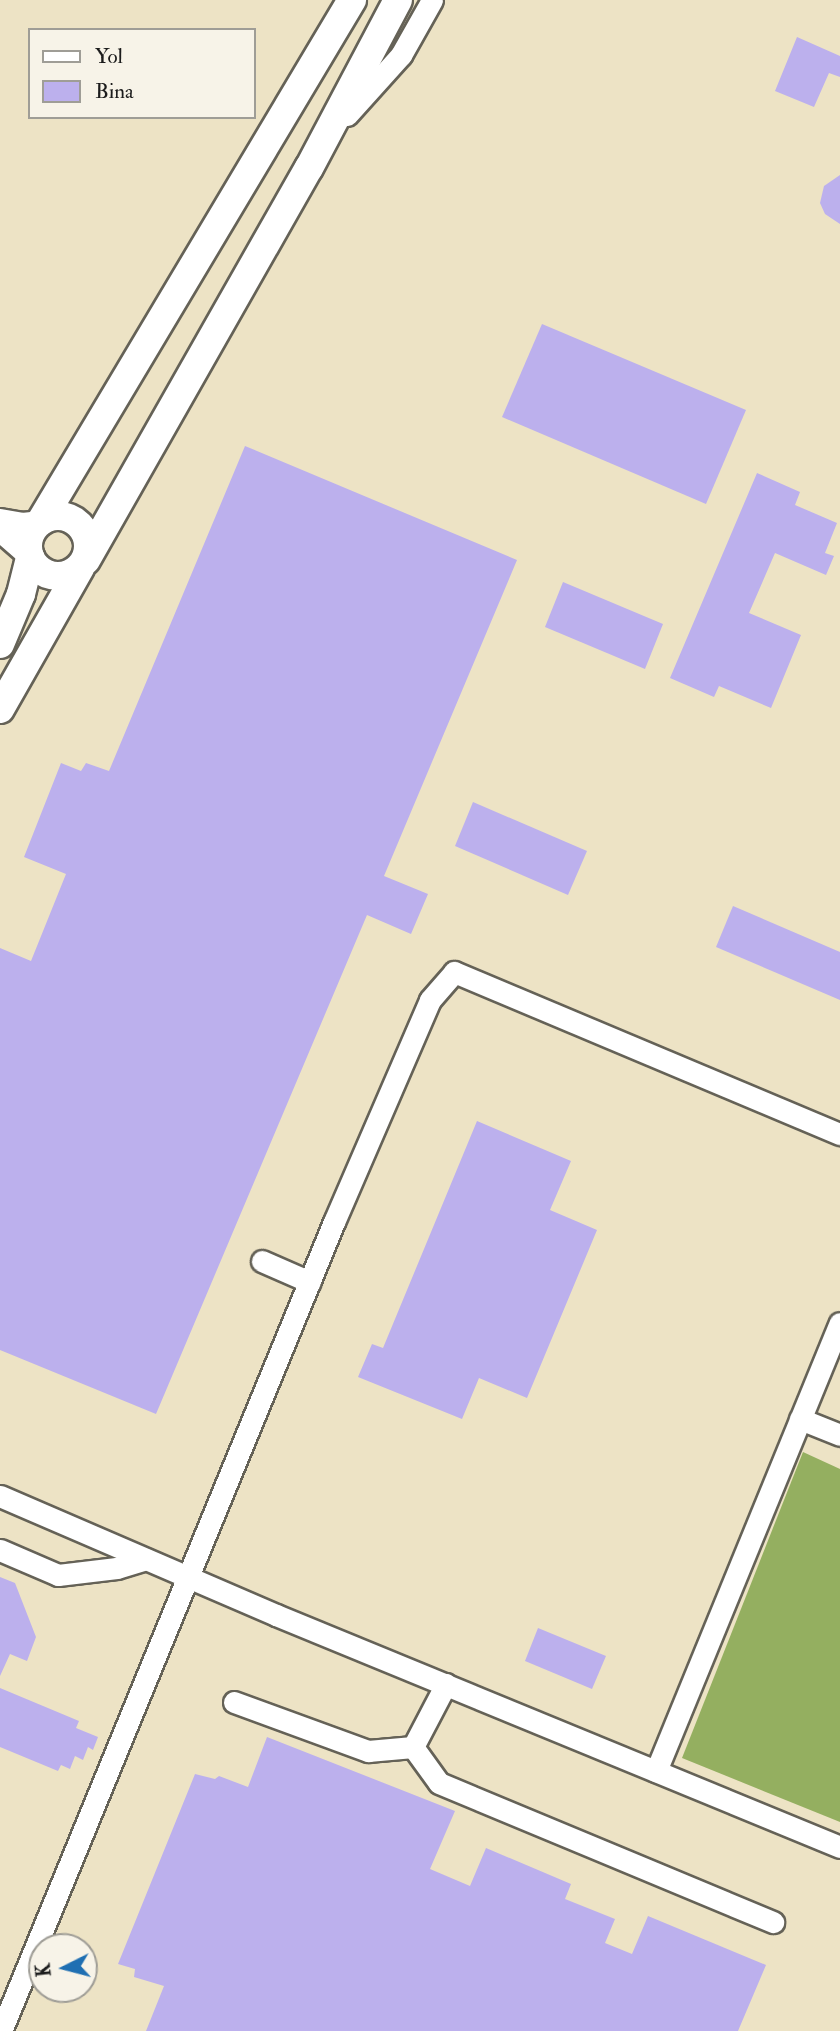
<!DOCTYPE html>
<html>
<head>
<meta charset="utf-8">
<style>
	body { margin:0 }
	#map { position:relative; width:840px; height:2031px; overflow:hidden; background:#ede3c5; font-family:"IM FELL Double Pica",serif }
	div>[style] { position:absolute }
	.forest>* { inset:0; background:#94af60 }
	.building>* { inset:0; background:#bcb0ed }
	.roads { filter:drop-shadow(2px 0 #656257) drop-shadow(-2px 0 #656257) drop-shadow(0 2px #656257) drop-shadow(0 -2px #656257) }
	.minor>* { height:21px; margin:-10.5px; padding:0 10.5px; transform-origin:10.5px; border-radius:10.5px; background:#fff }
	.major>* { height:28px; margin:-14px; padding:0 14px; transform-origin:14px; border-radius:14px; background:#fff }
	.major>.ring { margin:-14px; padding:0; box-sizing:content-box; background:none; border:28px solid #fff; border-radius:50% }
	span { translate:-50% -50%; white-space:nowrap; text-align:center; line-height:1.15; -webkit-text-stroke:7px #f7f3e8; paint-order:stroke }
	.legend { position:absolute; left:28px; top:28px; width:228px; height:91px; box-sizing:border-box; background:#f7f3e8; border:2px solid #9f9d96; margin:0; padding:9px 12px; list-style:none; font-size:21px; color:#1c1c1c }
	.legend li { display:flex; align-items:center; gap:14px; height:35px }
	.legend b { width:35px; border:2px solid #9f9d96 }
	.north { position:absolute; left:28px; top:1933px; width:70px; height:70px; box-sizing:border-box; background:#f7f3e8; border:2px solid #9f9d96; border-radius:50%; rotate:264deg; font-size:19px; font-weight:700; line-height:28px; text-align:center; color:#1c1c1c }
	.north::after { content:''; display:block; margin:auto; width:24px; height:32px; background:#1f6fb2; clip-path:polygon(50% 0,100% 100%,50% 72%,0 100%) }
</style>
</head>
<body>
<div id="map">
	<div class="forest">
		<i style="clip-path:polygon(803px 1452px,840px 1469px,840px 1822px,682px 1758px)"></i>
	</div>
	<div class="building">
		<i style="clip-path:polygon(797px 37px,840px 56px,840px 77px,829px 73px,814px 107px,775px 91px)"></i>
		<i style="clip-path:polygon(840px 175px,840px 224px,825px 214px,820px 203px,824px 186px)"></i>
		<i style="clip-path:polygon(542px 324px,746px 410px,706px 504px,502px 417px)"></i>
		<i style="clip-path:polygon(245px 446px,517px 560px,384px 876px,428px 894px,411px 934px,367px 915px,156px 1414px,0 1350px,0 948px,31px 961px,66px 874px,24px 857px,61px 763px,81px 771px,86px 763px,109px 771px)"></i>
		<i style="clip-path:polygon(757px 473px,800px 492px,795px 505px,837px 523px,825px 553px,834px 556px,826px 575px,775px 553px,749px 613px,801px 635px,771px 708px,719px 686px,714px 697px,670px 678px)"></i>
		<i style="clip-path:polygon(563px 582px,663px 624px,645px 669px,545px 627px)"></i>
		<i style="clip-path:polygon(473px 802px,587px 851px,568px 895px,455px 846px)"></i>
		<i style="clip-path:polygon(733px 906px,840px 952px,840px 1000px,716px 947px)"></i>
		<i style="clip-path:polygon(477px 1121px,571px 1161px,550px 1210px,597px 1230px,527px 1398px,479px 1378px,462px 1419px,358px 1377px,372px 1344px,383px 1348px)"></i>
		<i style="clip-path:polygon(0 1577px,15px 1583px,36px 1637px,27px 1661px,10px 1654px,0 1676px)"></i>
		<i style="clip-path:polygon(538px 1628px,606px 1656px,592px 1689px,525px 1661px)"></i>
		<i style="clip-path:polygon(0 1688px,79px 1721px,76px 1728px,98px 1737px,93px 1750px,88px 1747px,83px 1760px,75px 1756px,70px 1769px,61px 1765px,58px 1771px,0 1747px)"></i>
		<i style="clip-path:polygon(267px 1737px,455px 1811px,430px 1869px,470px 1886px,486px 1848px,571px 1884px,565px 1899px,615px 1919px,605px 1943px,632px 1954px,648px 1916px,766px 1965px,738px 2031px,146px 2031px,164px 1986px,134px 1977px,135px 1969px,118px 1964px,195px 1774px,215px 1779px,219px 1776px,248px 1787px)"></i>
	</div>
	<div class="roads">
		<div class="minor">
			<i style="left:347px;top:115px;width:81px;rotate:-48deg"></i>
			<i style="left:401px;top:55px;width:63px;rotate:-60.6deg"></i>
			<i style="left:0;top:519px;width:22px;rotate:10deg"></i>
			<i style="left:22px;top:523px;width:19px;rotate:-6deg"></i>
			<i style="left:0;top:531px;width:40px;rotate:41deg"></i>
			<i style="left:262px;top:1261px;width:52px;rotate:23.6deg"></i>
			<i style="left:800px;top:1419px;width:43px;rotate:21.8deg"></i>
			<i style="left:0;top:1496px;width:301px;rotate:23.3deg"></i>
			<i style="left:276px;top:1615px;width:610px;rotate:22.36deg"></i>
			<i style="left:0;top:1550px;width:63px;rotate:23.3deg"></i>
			<i style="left:58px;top:1575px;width:59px;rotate:-6.8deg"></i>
			<i style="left:117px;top:1568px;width:30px;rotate:-17deg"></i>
			<i style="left:234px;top:1702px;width:143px;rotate:20.1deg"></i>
			<i style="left:368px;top:1751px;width:45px;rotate:-5.1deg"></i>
			<i style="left:413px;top:1747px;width:44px;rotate:54.2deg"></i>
			<i style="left:439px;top:1783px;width:362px;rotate:22.6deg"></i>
			<i style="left:413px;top:1747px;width:71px;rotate:-62.4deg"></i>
			<i style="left:656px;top:1771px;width:484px;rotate:-67.7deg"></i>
			<i style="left:1px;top:2031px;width:875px;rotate:-67.63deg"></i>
			<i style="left:334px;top:1222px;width:242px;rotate:-66.6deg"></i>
			<i style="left:430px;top:1000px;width:37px;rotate:-49deg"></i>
			<i style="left:454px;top:972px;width:419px;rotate:22.8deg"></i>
		</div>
		<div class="major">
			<i class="ring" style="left:28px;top:516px;width:32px;height:32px"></i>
			<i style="left:41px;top:521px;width:607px;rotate:-59.17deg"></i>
			<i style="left:86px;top:560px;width:451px;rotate:-60.4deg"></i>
			<i style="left:309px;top:168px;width:190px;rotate:-62.1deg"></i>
			<i style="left:0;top:644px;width:54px;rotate:-67.2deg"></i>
			<i style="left:21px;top:594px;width:38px;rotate:-76deg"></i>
			<i style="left:0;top:709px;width:162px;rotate:-60.4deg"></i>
		</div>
	</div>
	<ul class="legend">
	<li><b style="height:9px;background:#fff"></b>Yol</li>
	<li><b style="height:19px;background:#bcb0ed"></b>Bina</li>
	</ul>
	<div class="north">K</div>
</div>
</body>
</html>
